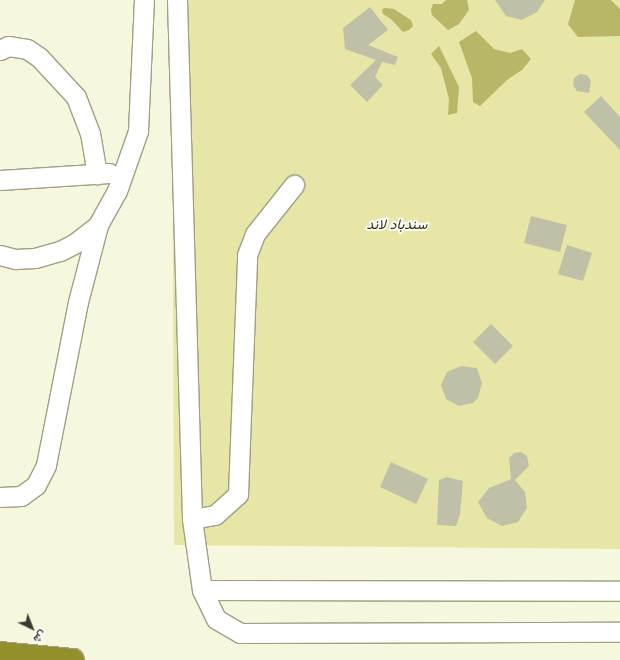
<!DOCTYPE html>
<html>
<head>
<meta charset="utf-8">
<style>
	body { margin:0 }
	#map { position:relative; width:620px; height:660px; overflow:hidden; background:#f6f7dc; font-family:Lora,Vazirmatn,serif }
	div>[style] { position:absolute }
	.green>* { inset:0; background:#e6e6a6 }
	.forest>* { inset:0; background:#b8b768 }
	.building>* { inset:0; background:#c0c0a6 }
	.roads { filter:drop-shadow(1px 0 #9f9f86) drop-shadow(-1px 0 #9f9f86) drop-shadow(0 1px #9f9f86) drop-shadow(0 -1px #9f9f86) }
	.minor>* { height:19px; margin:-9.5px; padding:0 9.5px; transform-origin:9.5px; border-radius:9.5px; background:#fff }
	.highway>* { height:22px; margin:-11px; padding:0 11px; transform-origin:11px; border-radius:11px; background:#93902c }
	span { translate:-50% -50%; white-space:nowrap; text-align:center; line-height:1.15; -webkit-text-stroke:3.5px #fff; paint-order:stroke }
	.park-label { font-size:14px; color:#333210; font-style:italic }
	.north { position:absolute; left:12px; top:608px; width:40px; height:40px; -webkit-text-stroke:3px #fff; paint-order:stroke; rotate:137deg; font-size:11px; font-weight:700; line-height:16px; text-align:center; color:#3b3b30 }
	.north::after { content:''; display:block; margin:auto; width:14px; height:18px; background:#3b3b30; clip-path:polygon(50% 0,100% 100%,50% 72%,0 100%) }
</style>
</head>
<body>
<div id="map">
	<div class="green">
		<i style="clip-path:polygon(172px 0,620px 0,620px 549px,174px 545px)"></i>
	</div>
	<div class="forest">
		<i style="clip-path:polygon(446px 0,467px 0,469px 10px,459px 24px,448px 30px,432px 15px,431px 10px,433px 4px,442px 4px)"></i>
		<i style="clip-path:polygon(575px 0,611px 0,620px 9px,620px 36px,578px 37px,568px 24px)"></i>
		<i style="clip-path:polygon(385px 8px,394px 9px,411px 20px,413px 26px,409px 30px,403px 32px,391px 19px,383px 14px,382px 9px)"></i>
		<i style="clip-path:polygon(476px 31px,494px 49px,510px 53px,522px 49px,531px 59px,522px 70px,507px 80px,480px 106px,473px 102px,472px 78px,459px 42px)"></i>
		<i style="clip-path:polygon(439px 46px,459px 87px,457px 113px,448px 115px,449px 99px,441px 68px,431px 54px)"></i>
	</div>
	<div class="building">
		<i style="clip-path:polygon(495px 0,545px 0,537px 12px,522px 20px,506px 16px)"></i>
		<i style="clip-path:polygon(370px 7px,388px 30px,368px 45px,398px 57px,395px 65px,382px 62px,375px 77px,383px 85px,367px 102px,350px 85px,376px 60px,345px 49px,343px 28px)"></i>
		<i style="clip-path:polygon(580px 74px,587px 75px,591px 81px,589px 93px,577px 91px,573px 85px,574px 78px)"></i>
		<i style="clip-path:polygon(601px 96px,620px 117px,620px 150px,584px 112px)"></i>
		<i style="clip-path:polygon(531px 216px,567px 225px,560px 252px,524px 243px)"></i>
		<i style="clip-path:polygon(567px 245px,592px 253px,583px 281px,558px 274px)"></i>
		<i style="clip-path:polygon(491px 324px,513px 346px,495px 364px,473px 342px)"></i>
		<i style="clip-path:polygon(461px 366px,477px 368px,482px 383px,478px 398px,473px 403px,459px 406px,446px 399px,441px 385px,447px 372px)"></i>
		<i style="clip-path:polygon(521px 452px,527px 456px,529px 466px,515px 480px,525px 492px,527px 508px,518px 522px,502px 526px,487px 518px,478px 502px,489px 488px,511px 479px,509px 458px,514px 453px)"></i>
		<i style="clip-path:polygon(391px 462px,428px 479px,416px 504px,380px 487px)"></i>
		<i style="clip-path:polygon(447px 477px,463px 481px,460px 514px,456px 526px,437px 525px,439px 480px)"></i>
	</div>
	<div class="roads">
		<div class="minor">
			<i style="left:177px;top:0;width:519px;rotate:88.34deg"></i>
			<i style="left:192px;top:519px;width:72px;rotate:82deg"></i>
			<i style="left:202px;top:590px;width:32px;rotate:64deg"></i>
			<i style="left:216px;top:619px;width:28px;rotate:30deg"></i>
			<i style="left:240px;top:633px;width:380px;rotate:-0.2deg"></i>
			<i style="left:0;top:50px;width:9px;rotate:-27deg"></i>
			<i style="left:8px;top:46px;width:19px;rotate:9deg"></i>
			<i style="left:27px;top:49px;width:14px;rotate:34deg"></i>
			<i style="left:39px;top:57px;width:54px;rotate:47.2deg"></i>
			<i style="left:76px;top:97px;width:39px;rotate:69deg"></i>
			<i style="left:90px;top:133px;width:42px;rotate:80.3deg"></i>
			<i style="left:0;top:180px;width:109px;rotate:-3.7deg"></i>
			<i style="left:0;top:255px;width:16px;rotate:15deg"></i>
			<i style="left:15px;top:259px;width:20px;rotate:-3deg"></i>
			<i style="left:35px;top:258px;width:26px;rotate:-16deg"></i>
			<i style="left:60px;top:251px;width:16px;rotate:-27deg"></i>
			<i style="left:74px;top:244px;width:31px;rotate:-38deg"></i>
			<i style="left:98px;top:225px;width:39px;rotate:-61deg"></i>
			<i style="left:117px;top:191px;width:64px;rotate:-70.7deg"></i>
			<i style="left:138px;top:131px;width:131px;rotate:-87.4deg"></i>
			<i style="left:0;top:497px;width:21px;rotate:-3deg"></i>
			<i style="left:21px;top:496px;width:19px;rotate:-36deg"></i>
			<i style="left:36px;top:485px;width:22px;rotate:-63deg"></i>
			<i style="left:46px;top:465px;width:166px;rotate:-78.9deg"></i>
			<i style="left:78px;top:302px;width:80px;rotate:-75.4deg"></i>
			<i style="left:192px;top:519px;width:23px;rotate:-10deg"></i>
			<i style="left:215px;top:515px;width:31px;rotate:-42deg"></i>
			<i style="left:238px;top:494px;width:239px;rotate:-87.8deg"></i>
			<i style="left:247px;top:255px;width:22px;rotate:-69deg"></i>
			<i style="left:255px;top:234px;width:63px;rotate:-51.5deg"></i>
			<i style="left:202px;top:590px;width:418px;rotate:0.1deg"></i>
		</div>
		<div class="highway">
			<i style="left:0;top:653px;width:73px;rotate:5.5deg"></i>
		</div>
	</div>
	<div class="park-label">
		<span style="left:397px;top:224px">سندباد لاند</span>
	</div>
	<div class="north">ش</div>
</div>
</body>
</html>
